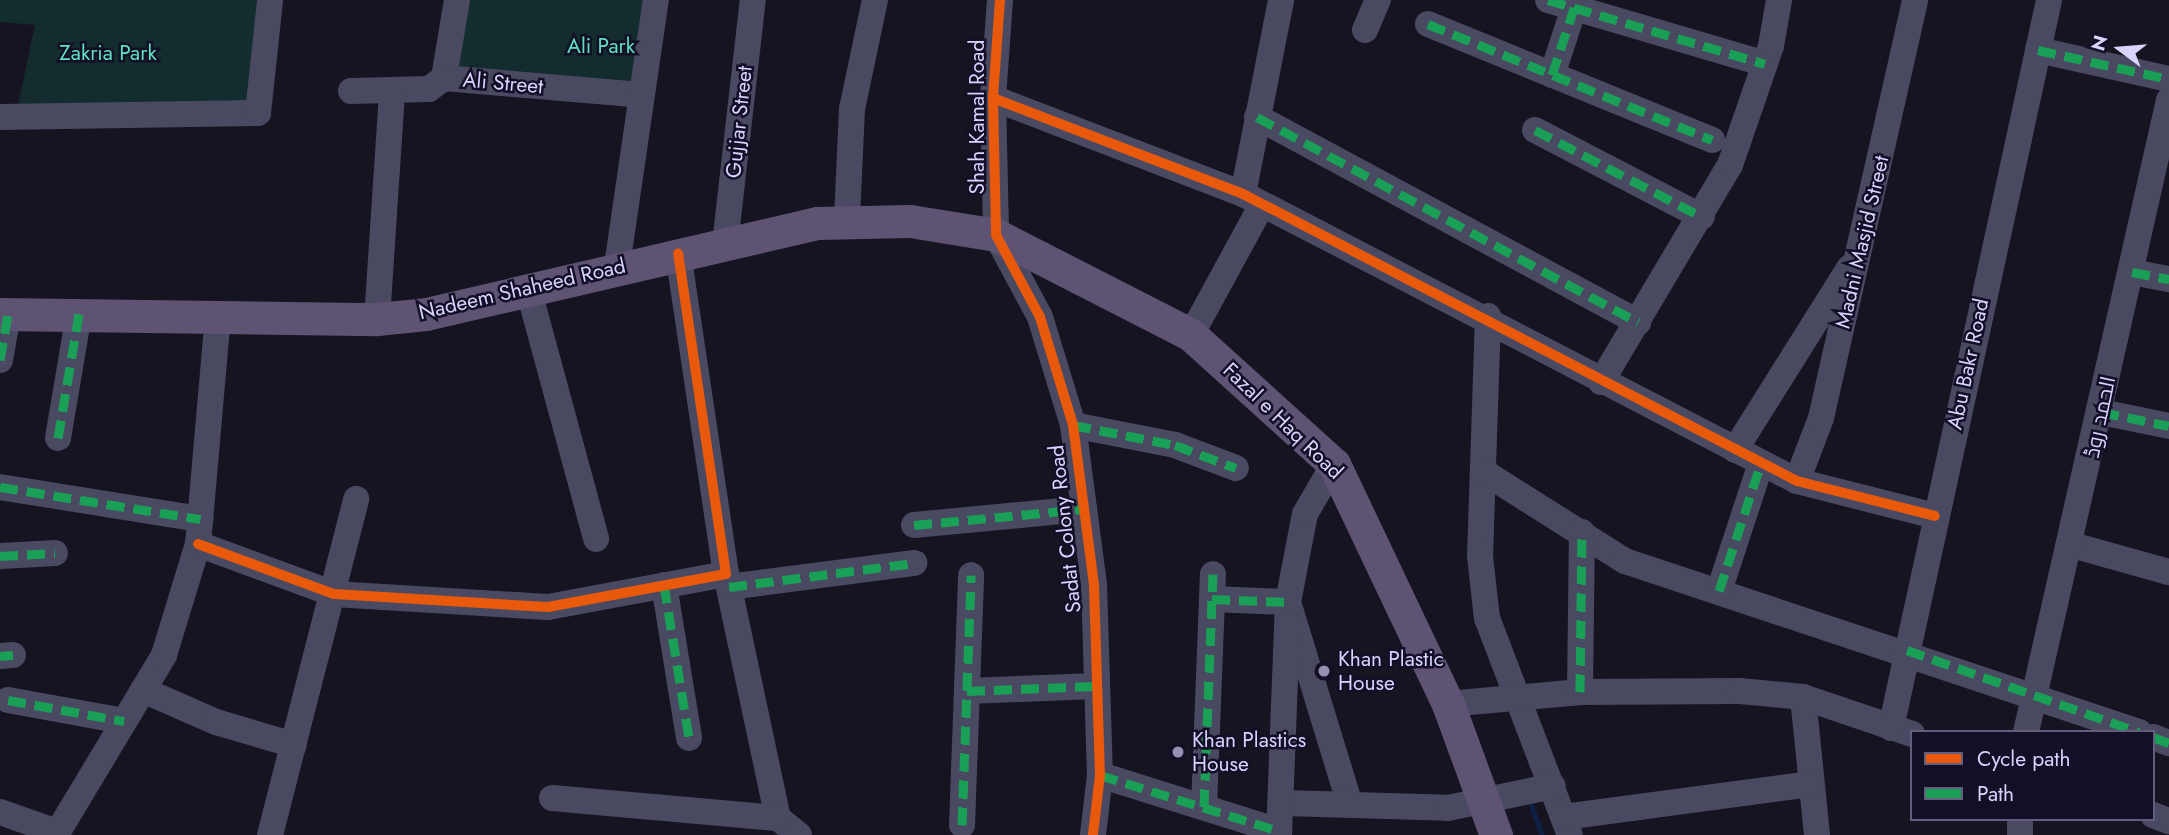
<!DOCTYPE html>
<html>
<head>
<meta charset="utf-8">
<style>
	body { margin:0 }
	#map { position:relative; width:2169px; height:835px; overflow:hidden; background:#161421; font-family:Jost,Cairo,sans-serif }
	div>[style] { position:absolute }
	.green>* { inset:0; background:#132c2d }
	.stream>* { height:5px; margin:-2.5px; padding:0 2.5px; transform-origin:2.5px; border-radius:2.5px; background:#0d2144 }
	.minor>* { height:26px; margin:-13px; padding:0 13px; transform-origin:13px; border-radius:13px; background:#4a4962 }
	.major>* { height:33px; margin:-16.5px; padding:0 16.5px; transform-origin:16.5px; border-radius:16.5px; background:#5e5373 }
	.quiet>* { height:9px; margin-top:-4.5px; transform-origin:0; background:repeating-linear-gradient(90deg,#1a9f57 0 18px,transparent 0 27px) }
	.cycleway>* { height:10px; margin:-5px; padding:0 5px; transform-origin:5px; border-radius:5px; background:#e8590c }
	.dots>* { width:19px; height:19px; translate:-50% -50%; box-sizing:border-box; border:4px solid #130f26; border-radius:50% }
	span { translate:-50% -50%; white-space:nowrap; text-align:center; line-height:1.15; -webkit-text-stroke:5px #130f26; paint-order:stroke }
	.park-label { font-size:21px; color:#5fe0c0 }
	.street-label { font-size:21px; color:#d9d4ff }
	.poi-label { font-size:21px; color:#d9d4ff }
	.left { translate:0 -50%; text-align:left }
	.legend { position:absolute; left:1910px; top:730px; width:245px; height:91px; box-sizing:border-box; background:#130f26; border:2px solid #625e7d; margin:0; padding:9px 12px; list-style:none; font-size:21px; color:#d9d4ff }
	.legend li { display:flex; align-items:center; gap:14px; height:35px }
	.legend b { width:35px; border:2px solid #625e7d }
	.north { position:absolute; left:2085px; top:14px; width:70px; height:70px; -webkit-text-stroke:5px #130f26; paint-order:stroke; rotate:286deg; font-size:19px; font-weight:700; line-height:28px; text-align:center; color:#d9d4ff }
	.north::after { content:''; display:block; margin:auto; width:24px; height:32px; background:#d9d4ff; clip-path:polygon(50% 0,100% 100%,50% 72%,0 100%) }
</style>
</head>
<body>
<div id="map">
	<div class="green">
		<i style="clip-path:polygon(0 0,264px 0,254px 109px,18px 105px,35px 25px,0 22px)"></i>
		<i style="clip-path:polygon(457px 0,656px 0,641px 95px,444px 78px)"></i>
	</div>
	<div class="stream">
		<i style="left:1531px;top:805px;width:32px;rotate:70deg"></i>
	</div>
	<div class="minor">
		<i style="left:457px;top:0;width:79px;rotate:99.5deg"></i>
		<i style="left:444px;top:78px;width:198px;rotate:4.9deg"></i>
		<i style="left:1000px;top:0;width:98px;rotate:94.1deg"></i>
		<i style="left:993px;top:98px;width:137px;rotate:88.7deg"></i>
		<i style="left:996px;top:235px;width:93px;rotate:61.8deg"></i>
		<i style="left:1040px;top:317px;width:113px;rotate:73deg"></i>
		<i style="left:1073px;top:425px;width:161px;rotate:82.5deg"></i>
		<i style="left:1094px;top:585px;width:190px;rotate:88.2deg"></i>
		<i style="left:1100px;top:775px;width:60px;rotate:96.7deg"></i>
		<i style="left:1548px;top:0;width:226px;rotate:16.4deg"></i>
		<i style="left:1428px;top:24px;width:307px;rotate:22.2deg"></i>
		<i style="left:1365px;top:30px;width:33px;rotate:-67deg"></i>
		<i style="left:2038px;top:50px;width:134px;rotate:12.5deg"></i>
		<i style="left:1552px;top:75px;width:71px;rotate:-71.8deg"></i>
		<i style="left:351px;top:91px;width:78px;rotate:-1.5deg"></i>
		<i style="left:429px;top:89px;width:19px;rotate:-36deg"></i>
		<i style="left:993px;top:98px;width:268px;rotate:21deg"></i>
		<i style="left:1243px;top:194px;width:624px;rotate:27.39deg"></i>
		<i style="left:1797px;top:481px;width:142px;rotate:14.2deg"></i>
		<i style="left:0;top:117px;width:258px;rotate:-0.9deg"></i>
		<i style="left:258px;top:113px;width:114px;rotate:-83.9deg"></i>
		<i style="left:1257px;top:117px;width:433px;rotate:28.3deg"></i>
		<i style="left:1535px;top:130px;width:188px;rotate:27.5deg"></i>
		<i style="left:1243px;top:194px;width:198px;rotate:-78.9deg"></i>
		<i style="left:847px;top:219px;width:110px;rotate:-87.4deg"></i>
		<i style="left:852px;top:109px;width:111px;rotate:-78.1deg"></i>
		<i style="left:725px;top:244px;width:246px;rotate:-83.5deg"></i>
		<i style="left:617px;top:266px;width:269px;rotate:-81.7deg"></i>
		<i style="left:2132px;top:272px;width:38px;rotate:11deg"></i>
		<i style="left:528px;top:288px;width:260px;rotate:74.8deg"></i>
		<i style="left:1488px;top:316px;width:240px;rotate:91.9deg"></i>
		<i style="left:1480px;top:556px;width:62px;rotate:83.6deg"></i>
		<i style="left:1487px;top:618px;width:232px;rotate:69.1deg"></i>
		<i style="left:377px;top:319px;width:227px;rotate:-86.2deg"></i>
		<i style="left:1191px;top:335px;width:148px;rotate:-61.4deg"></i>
		<i style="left:0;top:360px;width:47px;rotate:-80.1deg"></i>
		<i style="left:1601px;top:382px;width:252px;rotate:-59.3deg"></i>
		<i style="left:1730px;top:165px;width:126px;rotate:-71deg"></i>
		<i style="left:1771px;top:46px;width:47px;rotate:-80.1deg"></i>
		<i style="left:2101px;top:412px;width:69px;rotate:11.6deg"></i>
		<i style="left:1073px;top:425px;width:104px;rotate:11.1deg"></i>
		<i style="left:1175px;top:445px;width:65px;rotate:20.7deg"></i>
		<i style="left:58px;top:438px;width:126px;rotate:-80.4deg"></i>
		<i style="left:1735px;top:450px;width:215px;rotate:-57.9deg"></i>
		<i style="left:1484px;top:472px;width:167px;rotate:32.3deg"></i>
		<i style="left:1625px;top:561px;width:542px;rotate:18.4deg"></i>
		<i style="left:1797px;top:481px;width:67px;rotate:-69.1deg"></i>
		<i style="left:1821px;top:418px;width:428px;rotate:-77.3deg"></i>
		<i style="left:0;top:487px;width:203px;rotate:9.1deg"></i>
		<i style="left:914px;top:525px;width:171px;rotate:-5.4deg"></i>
		<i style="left:198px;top:544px;width:145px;rotate:20.2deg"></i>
		<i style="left:334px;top:594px;width:214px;rotate:3.5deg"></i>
		<i style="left:548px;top:607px;width:181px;rotate:-10.5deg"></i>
		<i style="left:726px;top:574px;width:324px;rotate:-98.5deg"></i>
		<i style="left:2072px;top:545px;width:101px;rotate:15.6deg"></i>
		<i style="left:0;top:556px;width:55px;rotate:-3.1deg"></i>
		<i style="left:726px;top:574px;width:249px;rotate:78deg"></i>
		<i style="left:778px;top:818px;width:27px;rotate:39deg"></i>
		<i style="left:664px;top:585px;width:155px;rotate:80.7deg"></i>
		<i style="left:729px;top:587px;width:187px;rotate:-7.4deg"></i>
		<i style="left:1719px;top:591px;width:135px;rotate:-71.8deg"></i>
		<i style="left:1212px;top:599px;width:76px;rotate:2.3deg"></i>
		<i style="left:1288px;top:602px;width:209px;rotate:73deg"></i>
		<i style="left:0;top:656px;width:13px;rotate:-4deg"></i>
		<i style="left:143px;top:690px;width:80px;rotate:23.7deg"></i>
		<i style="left:216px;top:722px;width:81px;rotate:16.4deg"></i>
		<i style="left:967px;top:691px;width:129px;rotate:-2.2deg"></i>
		<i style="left:1580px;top:692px;width:160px;rotate:-89.3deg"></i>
		<i style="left:1803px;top:697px;width:139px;rotate:84.2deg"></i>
		<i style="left:8px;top:700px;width:118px;rotate:10.3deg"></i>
		<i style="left:1448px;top:704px;width:133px;rotate:-5.2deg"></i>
		<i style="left:1580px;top:692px;width:160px;rotate:-0.4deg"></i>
		<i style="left:1740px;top:691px;width:63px;rotate:5.4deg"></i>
		<i style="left:1803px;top:697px;width:115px;rotate:18.7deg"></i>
		<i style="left:1891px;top:728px;width:745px;rotate:-77.75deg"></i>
		<i style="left:2026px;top:732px;width:648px;rotate:-77.25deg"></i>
		<i style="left:2153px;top:737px;width:17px;rotate:21deg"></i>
		<i style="left:1100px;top:775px;width:188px;rotate:17.4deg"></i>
		<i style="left:552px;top:798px;width:227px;rotate:5.1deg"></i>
		<i style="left:1284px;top:803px;width:164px;rotate:1.7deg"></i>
		<i style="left:1448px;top:808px;width:107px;rotate:-11.8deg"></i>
		<i style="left:1204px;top:807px;width:233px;rotate:-87.8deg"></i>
		<i style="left:0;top:812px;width:60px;rotate:19.3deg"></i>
		<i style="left:2153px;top:815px;width:17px;rotate:21deg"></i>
		<i style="left:1564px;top:817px;width:249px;rotate:-7.6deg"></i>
		<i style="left:2020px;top:819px;width:16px;rotate:90deg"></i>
		<i style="left:962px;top:825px;width:250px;rotate:-87.9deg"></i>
		<i style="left:56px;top:835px;width:210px;rotate:-59deg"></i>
		<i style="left:164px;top:655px;width:116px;rotate:-73deg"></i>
		<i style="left:198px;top:544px;width:231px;rotate:-85deg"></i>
		<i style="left:270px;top:835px;width:347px;rotate:-75.6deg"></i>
		<i style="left:1279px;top:835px;width:233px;rotate:-87.8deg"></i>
		<i style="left:1288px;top:602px;width:90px;rotate:-79.1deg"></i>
		<i style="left:1305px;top:514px;width:58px;rotate:-59.9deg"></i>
	</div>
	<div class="major">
		<i style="left:0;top:314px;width:377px;rotate:0.8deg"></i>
		<i style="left:377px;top:319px;width:49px;rotate:-5.8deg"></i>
		<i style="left:426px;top:314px;width:401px;rotate:-13.1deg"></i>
		<i style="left:817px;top:223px;width:93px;rotate:-1.2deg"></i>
		<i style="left:910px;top:221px;width:87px;rotate:9.2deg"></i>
		<i style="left:996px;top:235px;width:219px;rotate:27.1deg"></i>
		<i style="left:1191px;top:335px;width:193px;rotate:42.1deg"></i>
		<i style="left:1334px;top:464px;width:266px;rotate:64.6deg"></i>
		<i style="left:1448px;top:704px;width:140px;rotate:69.9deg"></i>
	</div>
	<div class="quiet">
		<i style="left:1548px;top:0;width:226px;rotate:16.4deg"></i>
		<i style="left:1428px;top:24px;width:307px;rotate:22.2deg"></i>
		<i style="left:2038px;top:50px;width:134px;rotate:12.5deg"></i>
		<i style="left:1552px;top:75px;width:71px;rotate:-71.8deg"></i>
		<i style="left:1257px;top:117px;width:433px;rotate:28.3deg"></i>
		<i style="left:1535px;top:130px;width:188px;rotate:27.5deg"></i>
		<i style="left:2132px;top:272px;width:38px;rotate:11deg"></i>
		<i style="left:0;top:360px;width:47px;rotate:-80.1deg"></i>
		<i style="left:2101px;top:412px;width:69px;rotate:11.6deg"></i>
		<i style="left:1073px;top:425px;width:104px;rotate:11.1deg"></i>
		<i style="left:1175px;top:445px;width:65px;rotate:20.7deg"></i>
		<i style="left:58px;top:438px;width:126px;rotate:-80.4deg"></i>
		<i style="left:0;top:487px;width:203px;rotate:9.1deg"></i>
		<i style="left:914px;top:525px;width:171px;rotate:-5.4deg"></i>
		<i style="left:0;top:556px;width:55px;rotate:-3.1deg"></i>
		<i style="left:664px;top:585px;width:155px;rotate:80.7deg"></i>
		<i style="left:729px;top:587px;width:187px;rotate:-7.4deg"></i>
		<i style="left:1719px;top:591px;width:135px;rotate:-71.8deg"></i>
		<i style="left:1212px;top:599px;width:76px;rotate:2.3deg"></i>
		<i style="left:1907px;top:650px;width:246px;rotate:19.5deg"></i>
		<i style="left:0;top:656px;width:13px;rotate:-4deg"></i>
		<i style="left:967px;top:691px;width:129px;rotate:-2.2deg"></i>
		<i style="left:1580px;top:692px;width:160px;rotate:-89.3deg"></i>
		<i style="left:8px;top:700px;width:118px;rotate:10.3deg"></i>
		<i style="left:2153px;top:737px;width:17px;rotate:21deg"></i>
		<i style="left:1100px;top:775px;width:188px;rotate:17.4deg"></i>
		<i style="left:1204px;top:807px;width:233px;rotate:-87.8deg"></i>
		<i style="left:962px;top:825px;width:250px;rotate:-87.9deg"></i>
	</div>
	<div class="cycleway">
		<i style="left:1000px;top:0;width:98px;rotate:94.1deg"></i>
		<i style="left:993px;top:98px;width:137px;rotate:88.7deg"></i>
		<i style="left:996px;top:235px;width:93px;rotate:61.8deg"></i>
		<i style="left:1040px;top:317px;width:113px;rotate:73deg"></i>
		<i style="left:1073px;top:425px;width:161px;rotate:82.5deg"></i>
		<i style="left:1094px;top:585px;width:190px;rotate:88.2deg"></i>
		<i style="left:1100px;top:775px;width:60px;rotate:96.7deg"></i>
		<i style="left:993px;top:98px;width:268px;rotate:21deg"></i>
		<i style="left:1243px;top:194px;width:624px;rotate:27.39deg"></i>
		<i style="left:1797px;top:481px;width:142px;rotate:14.2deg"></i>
		<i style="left:198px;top:544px;width:145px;rotate:20.2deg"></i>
		<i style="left:334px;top:594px;width:214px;rotate:3.5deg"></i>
		<i style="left:548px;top:607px;width:181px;rotate:-10.5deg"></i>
		<i style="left:726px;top:574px;width:324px;rotate:-98.5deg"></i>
	</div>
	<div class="dots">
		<i style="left:1324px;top:671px;background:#9591b1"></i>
		<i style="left:1178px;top:752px;background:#9591b1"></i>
	</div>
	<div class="park-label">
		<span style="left:601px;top:46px">Ali Park</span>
		<span style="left:108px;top:53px">Zakria Park</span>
	</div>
	<div class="street-label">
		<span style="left:503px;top:83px;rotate:5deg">Ali Street</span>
		<span style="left:977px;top:117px;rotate:-90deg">Shah Kamal Road</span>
		<span style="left:739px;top:122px;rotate:-84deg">Gujjar Street</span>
		<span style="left:1862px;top:242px;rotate:-77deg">Madni Masjid Street</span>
		<span style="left:522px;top:289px;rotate:-13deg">Nadeem Shaheed Road</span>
		<span style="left:1968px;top:364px;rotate:-78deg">Abu Bakr Road</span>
		<span style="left:2100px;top:417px;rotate:-78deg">الحمد روڈ</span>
		<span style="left:1283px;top:421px;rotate:44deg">Fazal e Haq Road</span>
		<span style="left:1065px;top:529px;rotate:-96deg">Sadat Colony Road</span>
	</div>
	<div class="poi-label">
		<span class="left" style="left:1338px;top:671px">Khan Plastic<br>House</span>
		<span class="left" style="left:1192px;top:752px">Khan Plastics<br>House</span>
	</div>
	<ul class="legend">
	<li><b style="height:9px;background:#e8590c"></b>Cycle path</li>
	<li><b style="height:9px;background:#1a9f57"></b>Path</li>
	</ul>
	<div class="north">N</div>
</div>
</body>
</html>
